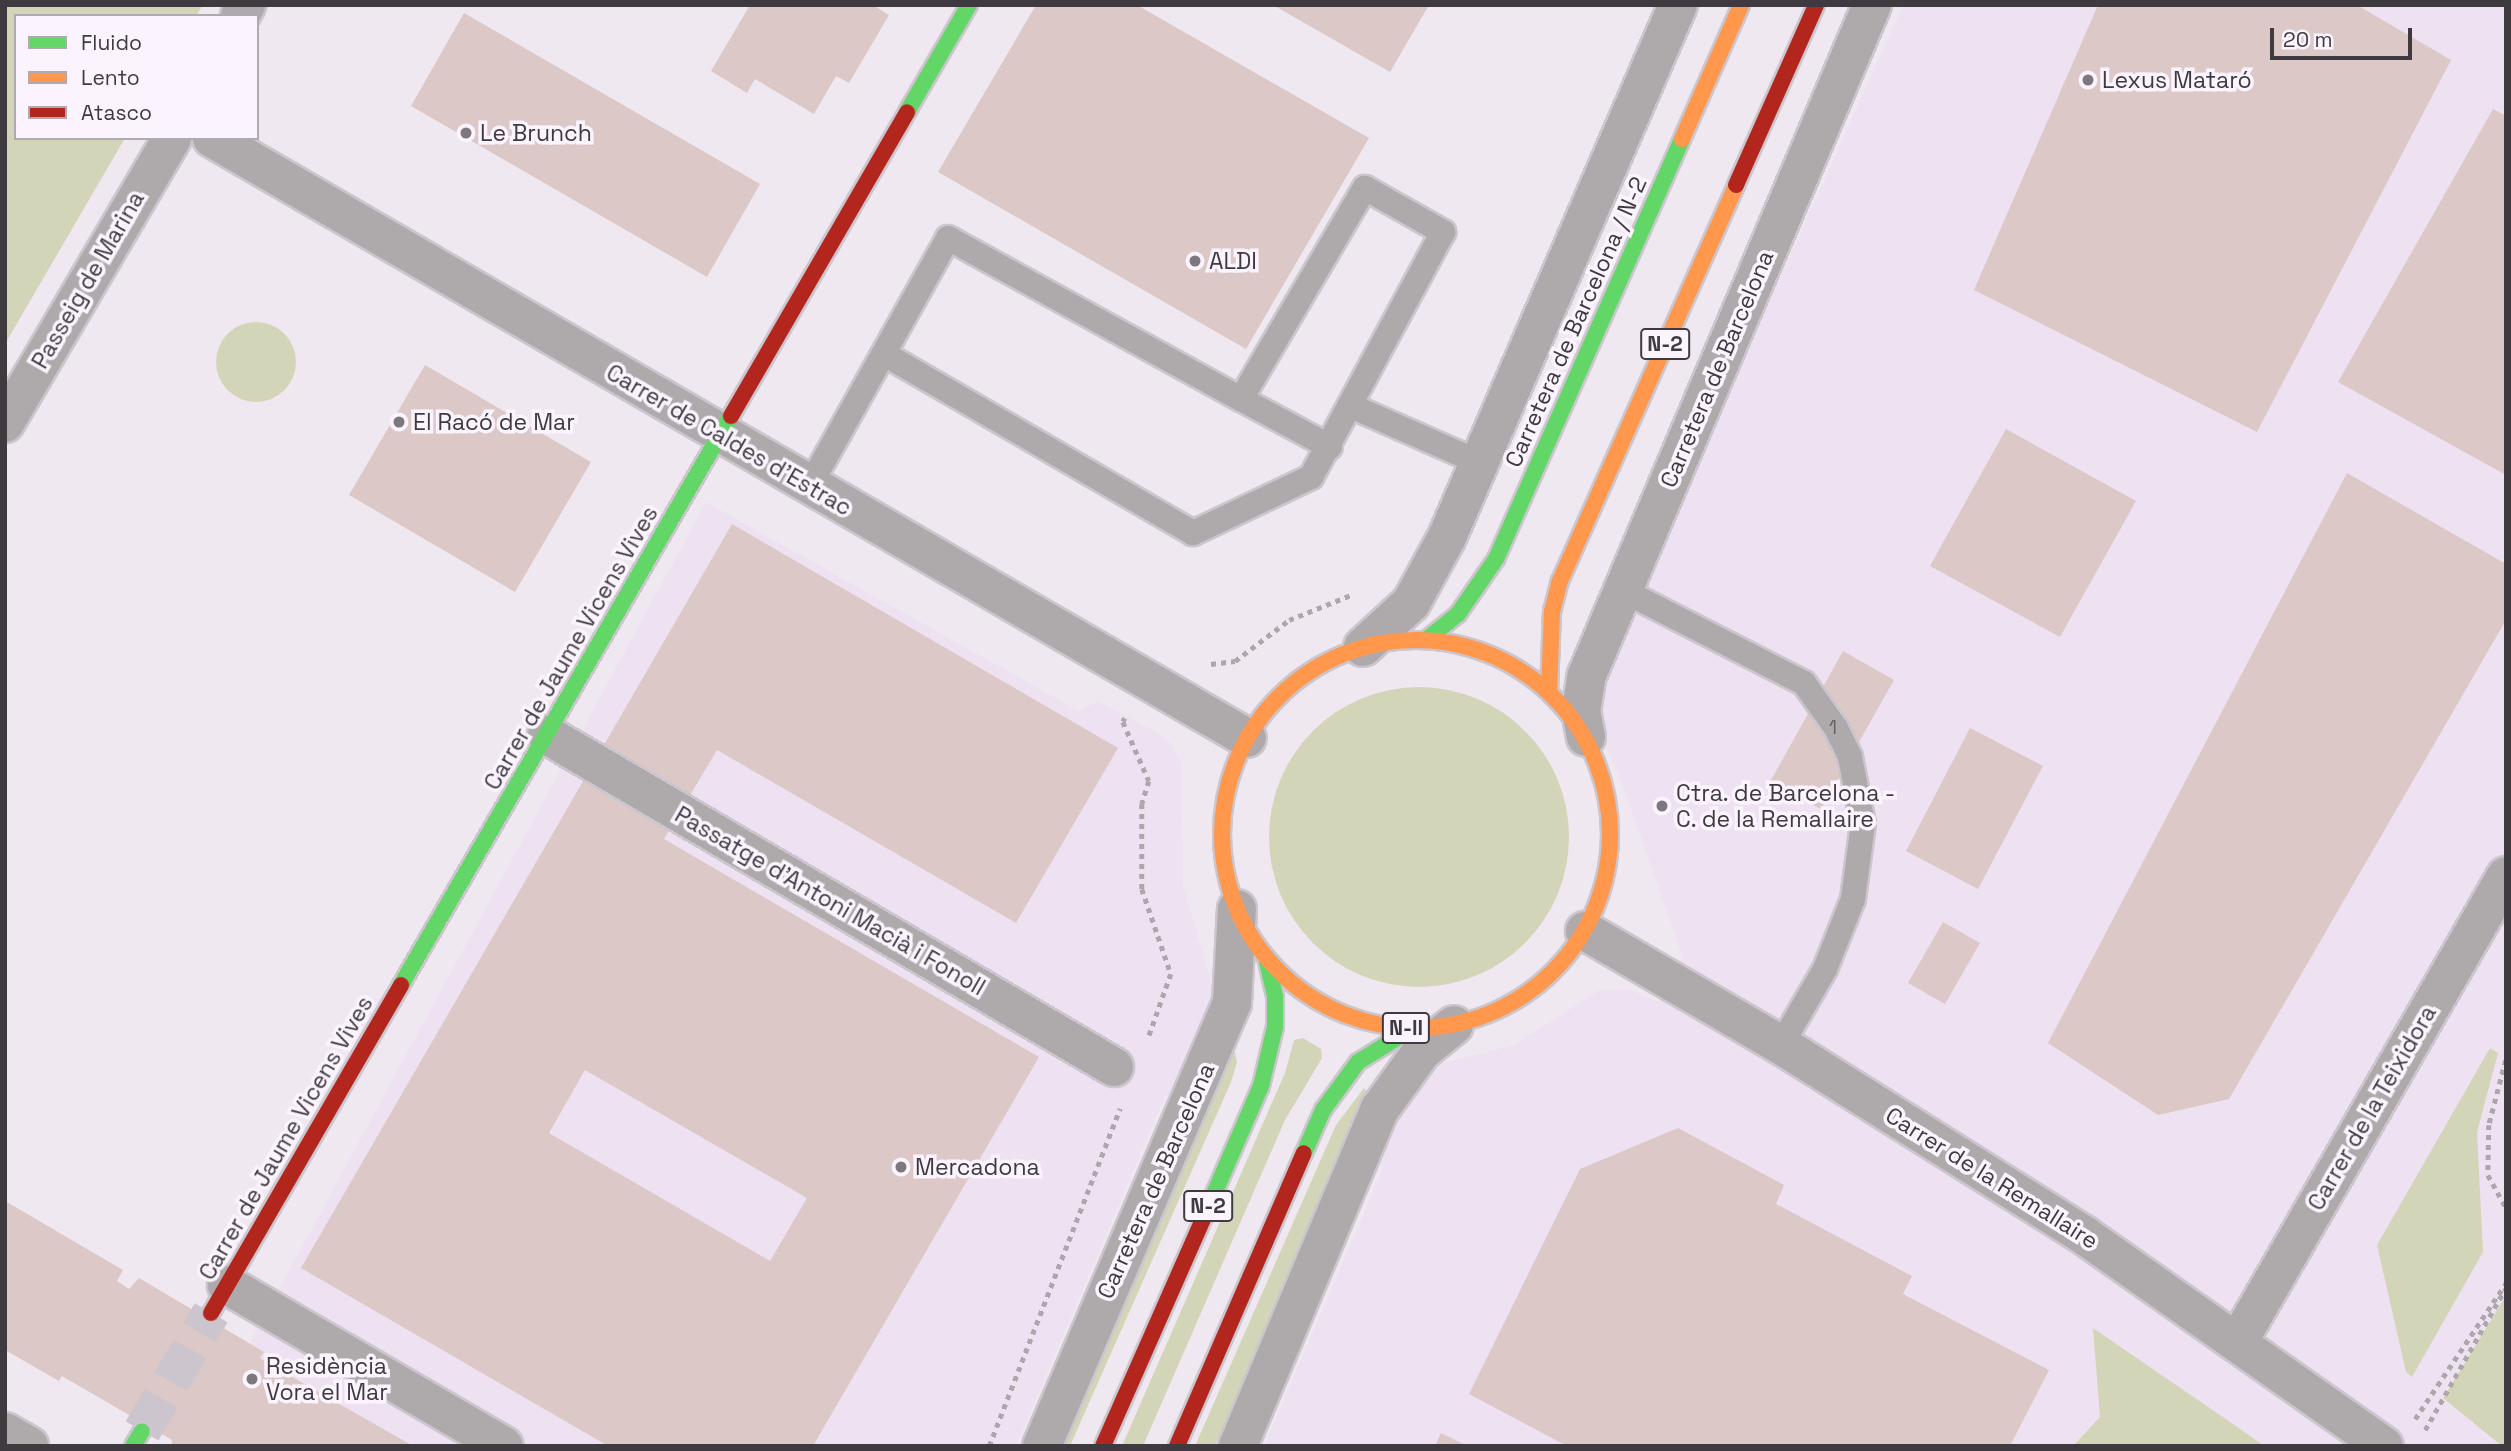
<!DOCTYPE html>
<html>
<head>
<meta charset="utf-8">
<style>
	body { margin:0 }
	#map { position:relative; width:2511px; height:1451px; overflow:hidden; background:#efe8f1; font-family:"Space Grotesk",sans-serif }
	div>[style] { position:absolute }
	.built>* { inset:0; background:#eee1f2 }
	.green>* { inset:0; background:#d3d5b9 }
	.round { border-radius:50% }
	.building>* { inset:0; background:#dcc8c6 }
	.secondary-tunnel>* { height:38px; margin-top:-19px; transform-origin:0; background:repeating-linear-gradient(90deg,#ccc5ce 0 38px,transparent 0 57px) }
	.path>* { height:4.5px; margin-top:-2.25px; transform-origin:0; background:repeating-linear-gradient(90deg,#aca7aa 0 5px,transparent 0 10px) }
	.roads { filter:drop-shadow(2px 0 #cbc6cd) drop-shadow(-2px 0 #cbc6cd) drop-shadow(0 2px #cbc6cd) drop-shadow(0 -2px #cbc6cd) }
	.lane>* { height:24px; margin:-12px; padding:0 12px; transform-origin:12px; border-radius:12px; background:#aea9ab }
	.street>* { height:38px; margin:-19px; padding:0 19px; transform-origin:19px; border-radius:19px; background:#aea9ab }
	.fast>* { height:16px; margin:-8px; padding:0 8px; transform-origin:8px; border-radius:8px; background:#63d668 }
	.slow>* { height:16px; margin:-8px; padding:0 8px; transform-origin:8px; border-radius:8px; background:#ff974d }
	.slow>.ring { margin:-8px; padding:0; box-sizing:content-box; background:none; border:16px solid #ff974d; border-radius:50% }
	.jam>* { height:16px; margin:-8px; padding:0 8px; transform-origin:8px; border-radius:8px; background:#b3261e }
	.dots>* { width:19px; height:19px; translate:-50% -50%; box-sizing:border-box; border:4px solid #fbf3fd; border-radius:50% }
	span { translate:-50% -50%; white-space:nowrap; text-align:center; line-height:1.15; -webkit-text-stroke:7px #fbf3fd; paint-order:stroke }
	.number-label { font-size:19px; color:#665e62 }
	.number-label span { -webkit-text-stroke-width:0 }
	.shield-label span { padding:2px 5px; background:#fbf3fd; border:2px solid; border-radius:5px; -webkit-text-stroke-width:0 }
	.shield-label { font-size:21px; color:#3f3a40; font-weight:700 }
	.poi-label { font-size:23px; color:#3f3a40 }
	.left { translate:0 -50%; text-align:left }
	.street-label { font-size:23px; color:#3f3a40 }
	.frame { position:absolute; inset:0; border:7px solid #3f3a40; pointer-events:none }
	.legend { position:absolute; left:14px; top:14px; width:245px; height:126px; box-sizing:border-box; background:#fbf3fd; border:2px solid #b0a9b1; margin:0; padding:9px 12px; list-style:none; font-size:21px; color:#3f3a40 }
	.legend li { display:flex; align-items:center; gap:14px; height:35px }
	.legend b { width:35px; border:2px solid #b0a9b1 }
	.scale { position:absolute; left:2270px; top:28px; width:142px; height:32px; box-sizing:border-box; border:4px solid #3f3a40; border-top:0; padding-left:9px; font-size:21px; line-height:24px; white-space:nowrap; color:#3f3a40; -webkit-text-stroke:5px #fbf3fd; paint-order:stroke }
</style>
</head>
<body>
<div id="map">
	<div class="built">
		<i style="clip-path:polygon(1903px 5px,2506px 5px,2506px 1446px,2264px 1446px,2094px 1329px,2100px 1417px,2073px 1446px,1264px 1446px,1384px 1166px,1368px 1159px,1424px 1068px,1515px 1045px,1601px 989px,1628px 989px,1657px 1002px,1683px 958px,1623px 786px,1588px 705px)"></i>
		<i style="clip-path:polygon(706px 502px,1079px 711px,1098px 701px,1156px 732px,1171px 744px,1181px 764px,1183px 885px,1215px 995px,1179px 1100px,1166px 1094px,1016px 1446px,194px 1446px)"></i>
	</div>
	<div class="green">
		<i style="clip-path:polygon(5px 5px,203px 5px,196px 16px,16px 16px,16px 138px,125px 138px,5px 344px)"></i>
		<i class="round" style="left:216px;top:322px;width:80px;height:80px"></i>
		<i class="round" style="left:1269px;top:687px;width:300px;height:300px"></i>
		<i style="clip-path:polygon(1232px 1037px,1237px 1062px,1231px 1082px,1070px 1446px,1050px 1446px)"></i>
		<i style="clip-path:polygon(1303px 1038px,1321px 1049px,1322px 1058px,1285px 1120px,1143px 1446px,1122px 1446px,1285px 1073px,1294px 1040px)"></i>
		<i style="clip-path:polygon(2490px 1048px,2498px 1053px,2477px 1132px,2483px 1252px,2412px 1377px,2406px 1372px,2377px 1245px)"></i>
		<i style="clip-path:polygon(1364px 1088px,1370px 1095px,1215px 1446px,1195px 1446px,1336px 1125px)"></i>
		<i style="clip-path:polygon(2506px 1296px,2506px 1446px,2502px 1446px,2443px 1398px)"></i>
		<i style="clip-path:polygon(2093px 1328px,2246px 1433px,2264px 1446px,2073px 1446px,2100px 1417px)"></i>
	</div>
	<div class="building">
		<i style="clip-path:polygon(750px 5px,873px 5px,889px 15px,849px 83px,836px 76px,814px 114px,755px 79px,747px 93px,711px 71px)"></i>
		<i style="clip-path:polygon(1036px 5px,1137px 5px,1369px 138px,1246px 349px,938px 172px)"></i>
		<i style="clip-path:polygon(1273px 5px,1429px 5px,1390px 72px)"></i>
		<i style="clip-path:polygon(2098px 5px,2357px 5px,2451px 60px,2257px 432px,1974px 290px)"></i>
		<i style="clip-path:polygon(464px 13px,760px 184px,707px 277px,411px 106px)"></i>
		<i style="clip-path:polygon(2493px 109px,2506px 116px,2506px 475px,2338px 382px)"></i>
		<i style="clip-path:polygon(425px 365px,591px 462px,515px 592px,349px 495px)"></i>
		<i style="clip-path:polygon(2006px 429px,2136px 501px,2060px 637px,1930px 566px)"></i>
		<i style="clip-path:polygon(2347px 473px,2506px 564px,2506px 620px,2229px 1099px,2158px 1115px,2048px 1043px)"></i>
		<i style="clip-path:polygon(evenodd,732px 524px,1118px 748px,1016px 923px,717px 750px,664px 839px,1039px 1057px,813px 1446px,608px 1446px,301px 1268px,732px 524px,585px 1070px,807px 1198px,770px 1261px,549px 1133px,585px 1070px)"></i>
		<i style="clip-path:polygon(1843px 651px,1894px 680px,1821px 809px,1770px 782px)"></i>
		<i style="clip-path:polygon(1970px 728px,2043px 766px,1978px 889px,1906px 851px)"></i>
		<i style="clip-path:polygon(1943px 922px,1980px 943px,1945px 1004px,1908px 983px)"></i>
		<i style="clip-path:polygon(1678px 1128px,1784px 1185px,1776px 1204px,1912px 1276px,1903px 1294px,2049px 1370px,2010px 1446px,1567px 1446px,1469px 1394px,1580px 1169px)"></i>
		<i style="clip-path:polygon(5px 1201px,123px 1270px,117px 1281px,129px 1289px,139px 1278px,264px 1352px,260px 1358px,266px 1362px,413px 1446px,171px 1446px,172px 1440px,62px 1376px,59px 1381px,5px 1350px)"></i>
		<i style="clip-path:polygon(1441px 1433px,1467px 1446px,1435px 1446px)"></i>
	</div>
	<div class="secondary-tunnel">
		<i style="left:142px;top:1431px;width:137px;rotate:-59.7deg"></i>
	</div>
	<div class="path">
		<i style="left:1211px;top:664px;width:24px;rotate:-7deg"></i>
		<i style="left:1235px;top:661px;width:68px;rotate:-37.2deg"></i>
		<i style="left:1289px;top:620px;width:67px;rotate:-22deg"></i>
		<i style="left:1125px;top:718px;width:4px;rotate:117deg"></i>
		<i style="left:1123px;top:722px;width:64px;rotate:66.2deg"></i>
		<i style="left:1149px;top:781px;width:24px;rotate:107deg"></i>
		<i style="left:1142px;top:804px;width:85px;rotate:90deg"></i>
		<i style="left:1142px;top:889px;width:90px;rotate:71.2deg"></i>
		<i style="left:1171px;top:974px;width:69px;rotate:109.5deg"></i>
		<i style="left:2506px;top:1060px;width:67px;rotate:104.7deg"></i>
		<i style="left:2489px;top:1125px;width:50px;rotate:91.1deg"></i>
		<i style="left:2488px;top:1175px;width:38px;rotate:61deg"></i>
		<i style="left:2415px;top:1419px;width:164px;rotate:-56.2deg"></i>
		<i style="left:2425px;top:1430px;width:162px;rotate:-60.4deg"></i>
		<i style="left:989px;top:1446px;width:362px;rotate:-68.8deg"></i>
	</div>
	<div class="roads">
		<div class="lane">
			<i style="left:1241px;top:399px;width:101px;rotate:28.3deg"></i>
			<i style="left:1351px;top:406px;width:139px;rotate:23.8deg"></i>
			<i style="left:809px;top:487px;width:285px;rotate:-60.8deg"></i>
			<i style="left:948px;top:238px;width:334px;rotate:28.8deg"></i>
			<i style="left:1241px;top:399px;width:245px;rotate:-59.6deg"></i>
			<i style="left:1365px;top:188px;width:90px;rotate:29.4deg"></i>
			<i style="left:1443px;top:232px;width:278px;rotate:118.3deg"></i>
			<i style="left:1311px;top:477px;width:131px;rotate:154.6deg"></i>
			<i style="left:1193px;top:533px;width:357px;rotate:-149.9deg"></i>
			<i style="left:1624px;top:591px;width:202px;rotate:27.1deg"></i>
			<i style="left:1804px;top:683px;width:55px;rotate:54.6deg"></i>
			<i style="left:1836px;top:728px;width:32px;rotate:64deg"></i>
			<i style="left:1850px;top:757px;width:68px;rotate:79deg"></i>
			<i style="left:1863px;top:824px;width:76px;rotate:97.6deg"></i>
			<i style="left:1853px;top:899px;width:75px;rotate:111.8deg"></i>
			<i style="left:1825px;top:969px;width:88px;rotate:120.1deg"></i>
		</div>
		<div class="street">
			<i style="left:240px;top:16px;width:13px;rotate:-61deg"></i>
			<i style="left:212px;top:138px;width:1196px;rotate:30.1deg"></i>
			<i style="left:5px;top:423px;width:330px;rotate:-59.6deg"></i>
			<i style="left:1363px;top:647px;width:65px;rotate:-42.5deg"></i>
			<i style="left:1411px;top:603px;width:75px;rotate:-61.4deg"></i>
			<i style="left:1447px;top:537px;width:580px;rotate:-66.53deg"></i>
			<i style="left:547px;top:735px;width:657px;rotate:30.35deg"></i>
			<i style="left:1586px;top:737px;width:26px;rotate:-101deg"></i>
			<i style="left:1581px;top:711px;width:36px;rotate:-81deg"></i>
			<i style="left:1587px;top:675px;width:728px;rotate:-66.96deg"></i>
			<i style="left:1585px;top:931px;width:227px;rotate:30.2deg"></i>
			<i style="left:1781px;top:1045px;width:359px;rotate:32.1deg"></i>
			<i style="left:2085px;top:1236px;width:365px;rotate:35.1deg"></i>
			<i style="left:227px;top:1285px;width:320px;rotate:30.2deg"></i>
			<i style="left:2239px;top:1340px;width:535px;rotate:-60.08deg"></i>
			<i style="left:5px;top:1432px;width:28px;rotate:30deg"></i>
			<i style="left:1042px;top:1446px;width:482px;rotate:-66.8deg"></i>
			<i style="left:1232px;top:1003px;width:94px;rotate:-87deg"></i>
			<i style="left:1238px;top:1446px;width:366px;rotate:-67.2deg"></i>
			<i style="left:1380px;top:1109px;width:72px;rotate:-54.1deg"></i>
			<i style="left:1422px;top:1051px;width:41px;rotate:-39.1deg"></i>
		</div>
		<div class="fast">
			<i style="left:907px;top:112px;width:124px;rotate:-59.9deg"></i>
			<i style="left:1426px;top:640px;width:41px;rotate:-39.1deg"></i>
			<i style="left:1458px;top:614px;width:67px;rotate:-55.4deg"></i>
			<i style="left:1496px;top:559px;width:459px;rotate:-66.1deg"></i>
			<i style="left:401px;top:985px;width:658px;rotate:-59.89deg"></i>
			<i style="left:1304px;top:1153px;width:47px;rotate:-66.2deg"></i>
			<i style="left:1323px;top:1110px;width:59px;rotate:-53.9deg"></i>
			<i style="left:1358px;top:1062px;width:65px;rotate:-31.7deg"></i>
			<i style="left:1204px;top:1217px;width:143px;rotate:-66.5deg"></i>
			<i style="left:1261px;top:1086px;width:61px;rotate:-76.7deg"></i>
			<i style="left:1275px;top:1027px;width:31px;rotate:-90deg"></i>
			<i style="left:1275px;top:996px;width:39px;rotate:-103deg"></i>
			<i style="left:133px;top:1446px;width:17px;rotate:-59deg"></i>
		</div>
		<div class="slow">
			<i style="left:1682px;top:139px;width:146px;rotate:-66.2deg"></i>
			<i class="ring" style="left:1222px;top:640px;width:372px;height:372px"></i>
			<i style="left:1549px;top:692px;width:80px;rotate:-87.9deg"></i>
			<i style="left:1552px;top:612px;width:32px;rotate:-76deg"></i>
			<i style="left:1560px;top:581px;width:433px;rotate:-66deg"></i>
		</div>
		<div class="jam">
			<i style="left:1736px;top:185px;width:197px;rotate:-66deg"></i>
			<i style="left:731px;top:416px;width:351px;rotate:-59.9deg"></i>
			<i style="left:211px;top:1313px;width:379px;rotate:-59.9deg"></i>
			<i style="left:1103px;top:1446px;width:250px;rotate:-66.2deg"></i>
			<i style="left:1177px;top:1446px;width:319px;rotate:-66.6deg"></i>
		</div>
	</div>
	<div class="dots">
		<i style="left:2088px;top:80px;background:#7d777e"></i>
		<i style="left:466px;top:133px;background:#7d777e"></i>
		<i style="left:1195px;top:261px;background:#7d777e"></i>
		<i style="left:399px;top:422px;background:#7d777e"></i>
		<i style="left:1662px;top:806px;background:#7d777e"></i>
		<i style="left:901px;top:1167px;background:#7d777e"></i>
		<i style="left:252px;top:1379px;background:#7d777e"></i>
	</div>
	<div class="number-label">
		<span style="left:1833px;top:728px">1</span>
	</div>
	<div class="shield-label">
		<span style="left:1665px;top:344px">N-2</span>
		<span style="left:1406px;top:1028px">N-II</span>
		<span style="left:1208px;top:1206px">N-2</span>
	</div>
	<div class="poi-label">
		<span class="left" style="left:2102px;top:80px">Lexus Mataró</span>
		<span class="left" style="left:480px;top:133px">Le Brunch</span>
		<span class="left" style="left:1209px;top:261px">ALDI</span>
		<span class="left" style="left:413px;top:422px">El Racó de Mar</span>
		<span class="left" style="left:1676px;top:806px">Ctra. de Barcelona -<br>C. de la Remallaire</span>
		<span class="left" style="left:915px;top:1167px">Mercadona</span>
		<span class="left" style="left:266px;top:1379px">Residència<br>Vora el Mar</span>
	</div>
	<div class="street-label">
		<span style="left:88px;top:280px;rotate:-60deg">Passeig de Marina</span>
		<span style="left:1576px;top:322px;rotate:-66deg">Carretera de Barcelona / N-2</span>
		<span style="left:1717px;top:369px;rotate:-67deg">Carretera de Barcelona</span>
		<span style="left:729px;top:440px;rotate:30deg">Carrer de Caldes d'Estrac</span>
		<span style="left:571px;top:648px;rotate:-60deg">Carrer de Jaume Vicens Vives</span>
		<span style="left:830px;top:901px;rotate:30deg">Passatge d'Antoni Macià i Fonoll</span>
		<span style="left:2372px;top:1108px;rotate:-60deg">Carrer de la Teixidora</span>
		<span style="left:286px;top:1138px;rotate:-60deg">Carrer de Jaume Vicens Vives</span>
		<span style="left:1992px;top:1178px;rotate:32deg">Carrer de la Remallaire</span>
		<span style="left:1156px;top:1181px;rotate:-66deg">Carretera de Barcelona</span>
	</div>
	<div class="frame"></div>
	<ul class="legend">
	<li><b style="height:9px;background:#63d668"></b>Fluido</li>
	<li><b style="height:9px;background:#ff974d"></b>Lento</li>
	<li><b style="height:9px;background:#b3261e"></b>Atasco</li>
	</ul>
	<div class="scale">20 m</div>
</div>
</body>
</html>
